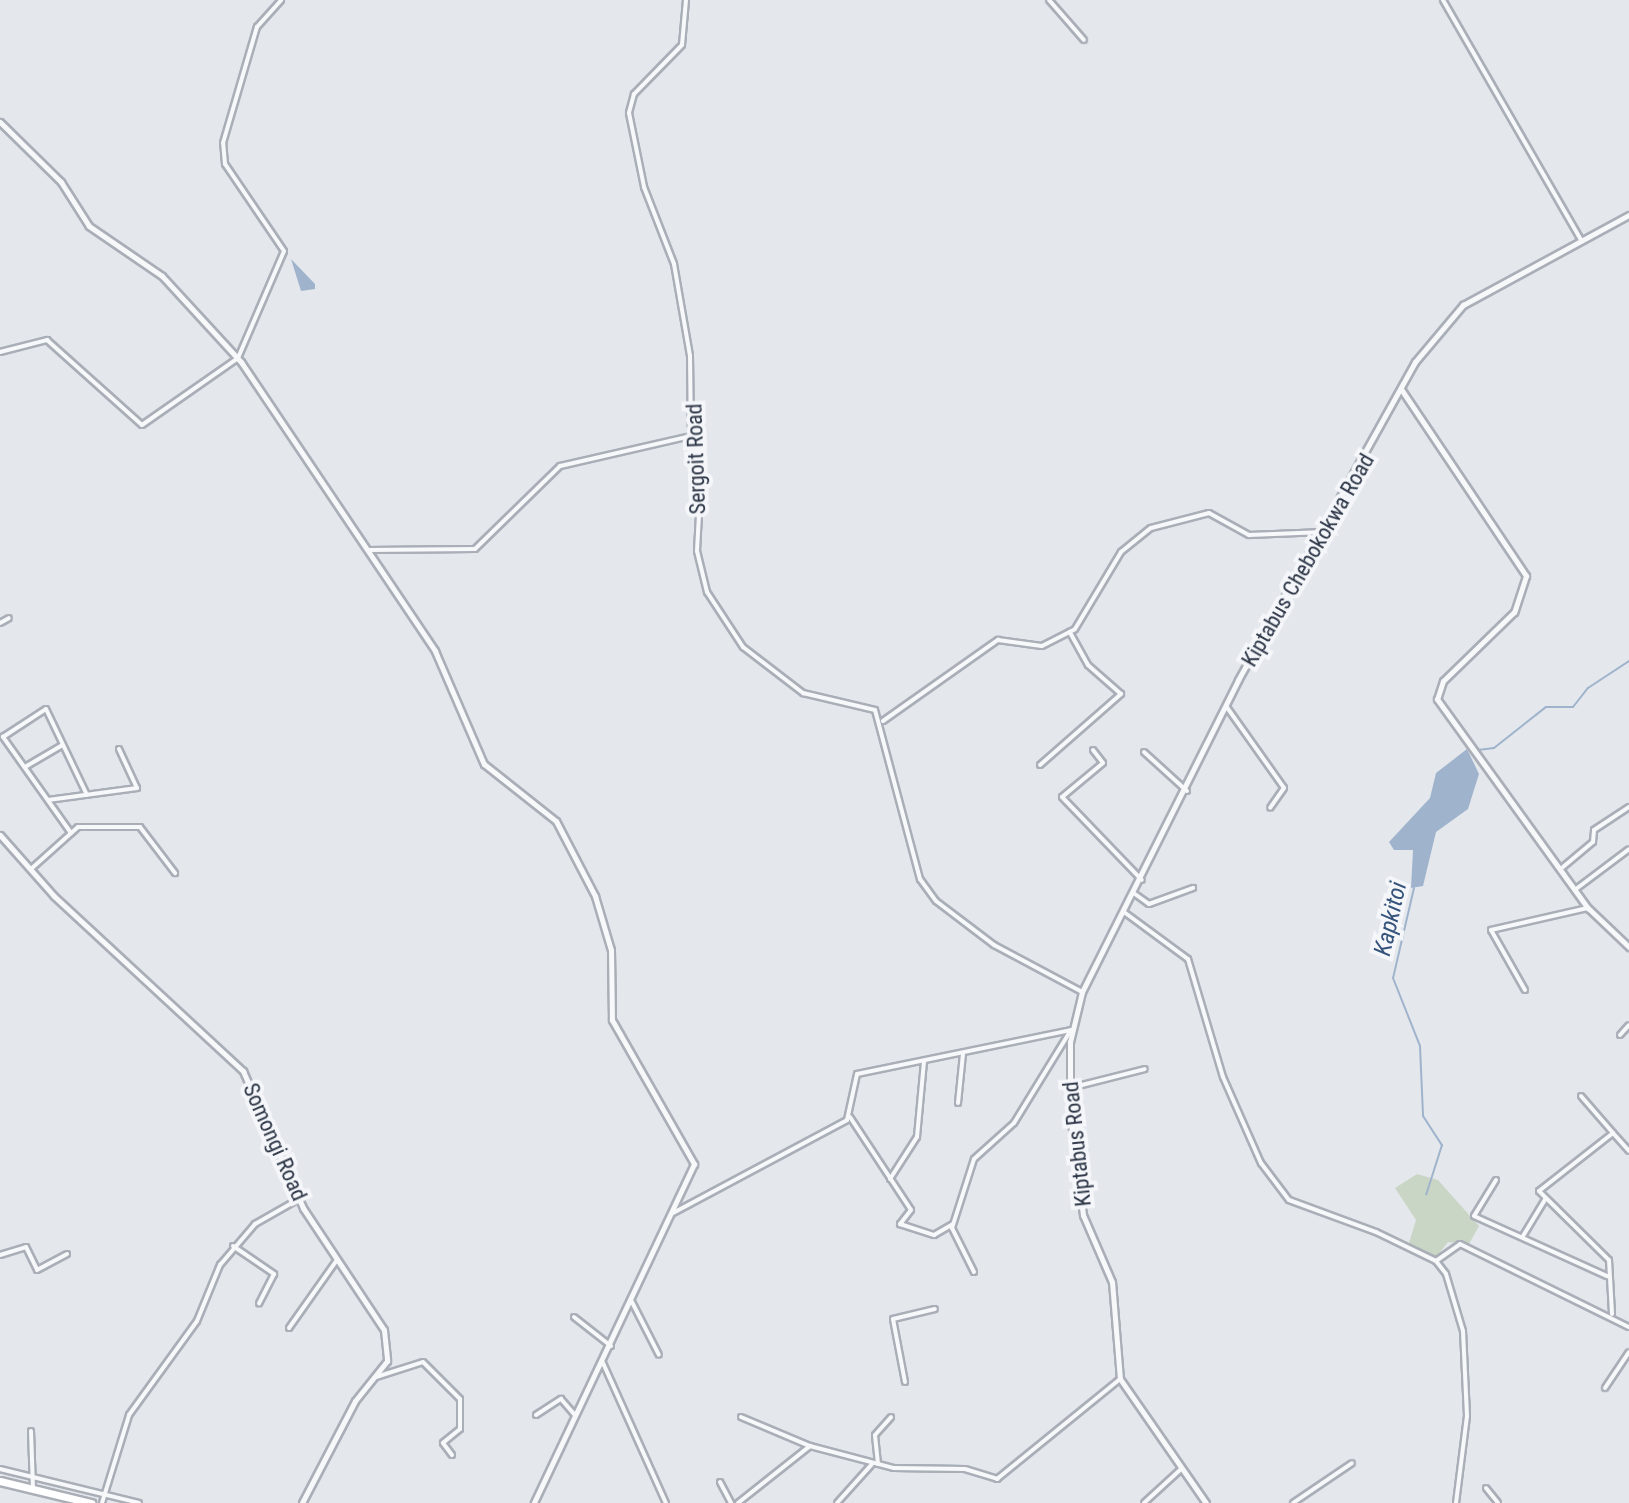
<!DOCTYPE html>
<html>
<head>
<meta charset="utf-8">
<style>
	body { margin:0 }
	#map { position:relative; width:1629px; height:1503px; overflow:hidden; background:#e4e7ec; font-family:"Roboto Condensed",sans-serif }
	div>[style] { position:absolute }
	.green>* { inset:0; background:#c9d6c5 }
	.water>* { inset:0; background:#9fb4cc }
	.stream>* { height:2px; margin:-1px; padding:0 1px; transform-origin:1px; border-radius:1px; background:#9fb4cc }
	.roads { filter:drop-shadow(2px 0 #a9aeb7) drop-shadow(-2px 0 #a9aeb7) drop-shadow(0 2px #a9aeb7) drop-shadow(0 -2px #a9aeb7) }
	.minor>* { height:4px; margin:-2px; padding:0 2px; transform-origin:2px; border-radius:2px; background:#f7f8fa }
	.tertiary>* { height:5px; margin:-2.5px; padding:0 2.5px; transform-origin:2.5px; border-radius:2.5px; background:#f7f8fa }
	.primary>* { height:7px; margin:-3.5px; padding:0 3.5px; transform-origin:3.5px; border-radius:3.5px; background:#fff }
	span { translate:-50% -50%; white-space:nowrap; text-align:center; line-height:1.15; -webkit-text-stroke:8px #f4f6f9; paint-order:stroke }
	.street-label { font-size:22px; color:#2b3445 }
	.water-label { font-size:24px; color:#34527a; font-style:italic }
</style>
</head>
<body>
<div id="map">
	<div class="green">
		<i style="clip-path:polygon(1417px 1174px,1438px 1180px,1479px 1226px,1469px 1244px,1448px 1242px,1436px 1257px,1409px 1243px,1416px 1220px,1395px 1188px)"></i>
	</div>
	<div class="water">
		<i style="clip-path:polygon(291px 259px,315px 284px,315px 289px,301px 291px)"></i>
		<i style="clip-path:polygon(1467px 749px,1479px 774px,1468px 809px,1436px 832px,1423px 886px,1411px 888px,1413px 850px,1394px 850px,1389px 842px,1430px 798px,1436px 773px)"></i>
	</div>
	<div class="stream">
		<i style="left:1478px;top:750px;width:16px;rotate:-7deg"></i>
		<i style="left:1494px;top:748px;width:66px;rotate:-38.3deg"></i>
		<i style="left:1546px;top:707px;width:27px"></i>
		<i style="left:1573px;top:707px;width:24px;rotate:-52deg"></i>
		<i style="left:1588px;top:688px;width:49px;rotate:-33.4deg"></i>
		<i style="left:1414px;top:888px;width:92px;rotate:103.1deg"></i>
		<i style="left:1393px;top:978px;width:73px;rotate:68.3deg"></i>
		<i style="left:1420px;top:1046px;width:70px;rotate:87.5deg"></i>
		<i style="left:1423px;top:1116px;width:35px;rotate:57deg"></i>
		<i style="left:1442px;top:1145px;width:52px;rotate:107.7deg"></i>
	</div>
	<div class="roads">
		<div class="minor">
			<i style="left:686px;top:0;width:45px;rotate:95.1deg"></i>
			<i style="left:682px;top:45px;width:69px;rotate:134.4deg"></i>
			<i style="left:634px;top:94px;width:20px;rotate:105deg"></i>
			<i style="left:629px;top:113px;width:76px;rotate:78.5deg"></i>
			<i style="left:644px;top:187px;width:83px;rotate:68.7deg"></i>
			<i style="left:674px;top:264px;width:93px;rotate:80.1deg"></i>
			<i style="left:690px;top:356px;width:80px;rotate:89.3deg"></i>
			<i style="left:691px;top:436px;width:44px;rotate:76.9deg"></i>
			<i style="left:701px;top:479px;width:72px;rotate:93.2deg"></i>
			<i style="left:697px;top:551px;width:42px;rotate:76.3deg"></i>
			<i style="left:707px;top:592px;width:66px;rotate:56.8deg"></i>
			<i style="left:743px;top:647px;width:76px;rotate:37.5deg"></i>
			<i style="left:803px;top:693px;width:74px;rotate:13.3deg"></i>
			<i style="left:875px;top:710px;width:175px;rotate:75.1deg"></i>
			<i style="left:920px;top:879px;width:27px;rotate:54deg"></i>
			<i style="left:936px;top:901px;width:73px;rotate:37.2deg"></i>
			<i style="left:994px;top:945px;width:100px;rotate:28.1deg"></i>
			<i style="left:1049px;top:0;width:53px;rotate:48.8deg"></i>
			<i style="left:1443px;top:0;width:277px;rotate:60.1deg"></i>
			<i style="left:0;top:352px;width:49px;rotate:-14.3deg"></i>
			<i style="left:47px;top:340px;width:127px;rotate:41.8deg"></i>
			<i style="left:142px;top:425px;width:117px;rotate:-34.9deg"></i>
			<i style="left:238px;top:358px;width:116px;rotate:-66.7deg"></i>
			<i style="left:284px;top:251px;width:105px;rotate:-124.1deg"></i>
			<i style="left:225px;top:164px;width:21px;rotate:-95deg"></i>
			<i style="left:223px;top:143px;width:121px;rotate:-73.7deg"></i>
			<i style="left:257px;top:27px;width:36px;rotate:-48deg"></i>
			<i style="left:368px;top:550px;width:107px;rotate:-0.5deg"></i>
			<i style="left:475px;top:549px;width:119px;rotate:-44.3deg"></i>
			<i style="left:560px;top:466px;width:134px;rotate:-12.9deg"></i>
			<i style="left:0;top:623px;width:10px;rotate:-29deg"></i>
			<i style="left:1226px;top:706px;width:100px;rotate:54.7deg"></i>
			<i style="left:1284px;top:788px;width:24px;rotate:125deg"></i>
			<i style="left:883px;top:721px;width:141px;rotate:-35.2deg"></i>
			<i style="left:998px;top:640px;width:44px;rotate:7.8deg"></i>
			<i style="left:1042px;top:646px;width:37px;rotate:-27deg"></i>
			<i style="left:1075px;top:629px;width:90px;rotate:-59.1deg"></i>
			<i style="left:1121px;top:552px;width:38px;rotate:-39deg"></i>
			<i style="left:1151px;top:528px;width:60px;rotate:-14.5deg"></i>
			<i style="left:1209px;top:513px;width:46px;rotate:28.8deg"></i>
			<i style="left:1249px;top:535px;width:75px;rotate:-2.3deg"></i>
			<i style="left:1093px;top:750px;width:16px;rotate:52deg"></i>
			<i style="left:1103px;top:763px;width:53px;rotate:140.3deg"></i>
			<i style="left:1062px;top:797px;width:115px;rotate:46.1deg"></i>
			<i style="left:1144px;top:752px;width:58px;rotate:42.2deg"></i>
			<i style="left:1040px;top:765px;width:108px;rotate:-41.2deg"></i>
			<i style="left:1121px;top:694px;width:44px;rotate:-138.7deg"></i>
			<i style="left:1088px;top:665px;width:38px;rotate:-119deg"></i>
			<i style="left:25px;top:767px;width:42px;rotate:-30.3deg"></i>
			<i style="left:48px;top:800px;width:90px;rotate:-7.7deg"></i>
			<i style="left:137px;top:788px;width:43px;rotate:-114.8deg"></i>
			<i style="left:71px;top:833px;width:118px;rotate:-125.3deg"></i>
			<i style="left:3px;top:737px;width:51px;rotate:-33.1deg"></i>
			<i style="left:46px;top:709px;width:95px;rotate:64.5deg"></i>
			<i style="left:1563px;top:867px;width:39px;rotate:-40deg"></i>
			<i style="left:1593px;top:842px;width:12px;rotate:-85deg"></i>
			<i style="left:1594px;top:830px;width:42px;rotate:-33.3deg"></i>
			<i style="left:31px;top:869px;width:63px;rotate:-41.8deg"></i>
			<i style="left:78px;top:827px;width:62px"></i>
			<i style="left:140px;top:827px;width:58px;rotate:52.7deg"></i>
			<i style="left:1576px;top:889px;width:66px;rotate:-37deg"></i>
			<i style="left:1135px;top:894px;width:17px;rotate:36deg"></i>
			<i style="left:1149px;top:904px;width:47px;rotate:-20deg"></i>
			<i style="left:1124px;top:912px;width:79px;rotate:36.3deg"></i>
			<i style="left:1188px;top:959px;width:123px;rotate:73.5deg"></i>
			<i style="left:1223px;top:1077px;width:94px;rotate:66.2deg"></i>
			<i style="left:1261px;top:1163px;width:46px;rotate:52.9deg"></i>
			<i style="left:1289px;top:1200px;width:93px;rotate:20.2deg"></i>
			<i style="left:1376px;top:1232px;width:67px;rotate:25.8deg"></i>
			<i style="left:1436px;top:1261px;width:16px;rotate:52deg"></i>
			<i style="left:1446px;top:1274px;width:59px;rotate:73.4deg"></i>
			<i style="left:1463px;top:1331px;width:85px;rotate:87.3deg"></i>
			<i style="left:1467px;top:1416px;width:88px;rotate:97.2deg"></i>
			<i style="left:1525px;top:990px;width:69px;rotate:-119.5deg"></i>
			<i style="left:1491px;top:930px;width:99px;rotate:-12.8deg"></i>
			<i style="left:1620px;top:1035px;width:13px;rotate:-48deg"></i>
			<i style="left:1070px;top:1088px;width:77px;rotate:-14.2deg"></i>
			<i style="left:1581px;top:1096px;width:49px;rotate:49.1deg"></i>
			<i style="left:1613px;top:1133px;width:94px;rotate:141.9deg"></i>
			<i style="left:1539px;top:1191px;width:98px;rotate:44.6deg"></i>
			<i style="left:1609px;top:1260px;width:54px;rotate:86.8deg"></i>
			<i style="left:958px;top:1103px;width:49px;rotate:-84.2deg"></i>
			<i style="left:850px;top:1117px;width:111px;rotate:56.7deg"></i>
			<i style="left:911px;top:1210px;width:18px;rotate:128deg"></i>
			<i style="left:900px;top:1224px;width:36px;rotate:18deg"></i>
			<i style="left:934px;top:1235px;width:22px;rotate:-30deg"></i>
			<i style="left:1613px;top:1133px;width:24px;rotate:48deg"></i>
			<i style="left:890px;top:1179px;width:50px;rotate:-57.3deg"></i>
			<i style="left:917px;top:1137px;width:76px;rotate:-84.7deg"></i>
			<i style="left:1496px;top:1180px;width:42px;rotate:121.4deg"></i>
			<i style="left:1474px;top:1216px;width:146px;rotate:24.3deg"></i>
			<i style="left:673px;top:1213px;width:197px;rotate:-28.1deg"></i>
			<i style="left:847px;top:1120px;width:47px;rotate:-77.7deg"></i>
			<i style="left:857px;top:1074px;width:218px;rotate:-11.6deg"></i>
			<i style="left:1523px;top:1236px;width:44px;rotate:-58.8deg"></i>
			<i style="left:233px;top:1246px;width:50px;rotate:34.3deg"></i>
			<i style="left:274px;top:1274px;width:33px;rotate:117deg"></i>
			<i style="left:0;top:1255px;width:27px;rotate:-17deg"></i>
			<i style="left:26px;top:1247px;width:25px;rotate:64deg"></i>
			<i style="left:37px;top:1270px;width:34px;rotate:-28deg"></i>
			<i style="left:1436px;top:1261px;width:29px;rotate:-35deg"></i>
			<i style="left:1460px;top:1244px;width:188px;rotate:26.2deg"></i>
			<i style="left:974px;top:1272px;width:49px;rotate:-116.6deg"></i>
			<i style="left:952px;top:1228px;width:72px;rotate:-72.3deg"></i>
			<i style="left:974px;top:1159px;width:54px;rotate:-42deg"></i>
			<i style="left:1014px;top:1123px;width:109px;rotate:-58.5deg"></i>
			<i style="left:632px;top:1302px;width:59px;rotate:63deg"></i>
			<i style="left:574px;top:1317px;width:47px;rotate:38.1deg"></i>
			<i style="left:289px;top:1328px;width:83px;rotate:-54.8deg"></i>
			<i style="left:603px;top:1363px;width:154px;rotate:65.8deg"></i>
			<i style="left:376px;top:1377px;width:49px;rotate:-17.7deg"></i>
			<i style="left:423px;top:1362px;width:52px;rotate:45deg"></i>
			<i style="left:460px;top:1399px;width:30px;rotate:90deg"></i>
			<i style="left:460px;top:1429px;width:22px;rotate:141deg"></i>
			<i style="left:443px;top:1443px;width:15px;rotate:53deg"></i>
			<i style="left:905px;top:1382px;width:64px;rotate:-100.8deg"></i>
			<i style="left:893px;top:1319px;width:43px;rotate:-13.4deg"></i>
			<i style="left:1605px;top:1388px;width:43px;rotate:-56.3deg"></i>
			<i style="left:536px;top:1415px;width:30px;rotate:-33deg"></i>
			<i style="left:561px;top:1399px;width:21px;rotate:49deg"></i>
			<i style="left:741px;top:1417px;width:75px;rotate:22.8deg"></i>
			<i style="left:31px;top:1431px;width:58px;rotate:88deg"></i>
			<i style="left:878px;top:1464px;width:29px;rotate:-96deg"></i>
			<i style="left:875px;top:1435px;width:24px;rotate:-48deg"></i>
			<i style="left:0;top:1469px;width:143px;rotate:13.7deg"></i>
			<i style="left:720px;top:1482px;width:24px;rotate:62deg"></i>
			<i style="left:1486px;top:1488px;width:19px;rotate:51deg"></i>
			<i style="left:102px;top:1503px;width:92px;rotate:-72.9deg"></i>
			<i style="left:129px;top:1415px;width:116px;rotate:-54.1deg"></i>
			<i style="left:197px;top:1321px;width:61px;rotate:-67.7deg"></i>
			<i style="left:220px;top:1265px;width:54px;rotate:-49.5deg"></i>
			<i style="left:255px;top:1224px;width:51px;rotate:-29.6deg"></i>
			<i style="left:738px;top:1503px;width:92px;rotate:-38.4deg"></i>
			<i style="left:810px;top:1446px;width:87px;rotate:14.7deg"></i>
			<i style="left:894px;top:1468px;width:71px;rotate:0.8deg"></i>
			<i style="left:965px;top:1469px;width:34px;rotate:17deg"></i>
			<i style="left:997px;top:1479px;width:159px;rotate:-39.1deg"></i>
			<i style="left:837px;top:1503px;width:52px;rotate:-48.1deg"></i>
			<i style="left:1144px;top:1503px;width:50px;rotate:-42.6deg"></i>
			<i style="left:1293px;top:1503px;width:71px;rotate:-34.1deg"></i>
		</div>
		<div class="tertiary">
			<i style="left:0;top:122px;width:86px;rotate:44.5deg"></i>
			<i style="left:61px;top:182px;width:52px;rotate:57.5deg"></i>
			<i style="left:89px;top:226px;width:88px;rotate:34.4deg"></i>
			<i style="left:162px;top:276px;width:117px;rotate:47.4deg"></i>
			<i style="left:241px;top:362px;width:348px;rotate:56.1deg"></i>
			<i style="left:435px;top:651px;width:123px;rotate:66.6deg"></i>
			<i style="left:484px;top:764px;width:92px;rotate:38.4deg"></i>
			<i style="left:556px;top:821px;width:85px;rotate:62.5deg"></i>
			<i style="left:595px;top:896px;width:56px;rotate:73.5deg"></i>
			<i style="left:611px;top:950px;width:70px;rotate:89.2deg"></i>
			<i style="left:612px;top:1020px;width:166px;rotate:60.3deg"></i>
			<i style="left:694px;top:1164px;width:375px;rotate:115.3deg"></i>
			<i style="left:1401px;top:389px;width:225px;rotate:56.2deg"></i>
			<i style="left:1526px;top:576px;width:38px;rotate:108deg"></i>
			<i style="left:1514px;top:612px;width:99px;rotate:135.8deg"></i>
			<i style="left:1443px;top:681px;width:19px;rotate:108deg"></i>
			<i style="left:1437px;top:699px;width:258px;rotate:54.2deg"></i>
			<i style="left:1588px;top:908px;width:57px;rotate:43.6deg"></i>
			<i style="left:0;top:835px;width:81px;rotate:48.5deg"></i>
			<i style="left:54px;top:896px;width:258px;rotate:42.8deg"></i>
			<i style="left:243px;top:1071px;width:150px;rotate:66.3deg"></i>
			<i style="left:303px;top:1208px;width:146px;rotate:56.4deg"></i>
			<i style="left:384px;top:1330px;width:31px;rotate:84deg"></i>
			<i style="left:387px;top:1361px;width:51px;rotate:128.7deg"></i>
			<i style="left:355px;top:1401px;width:115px;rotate:117.5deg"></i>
			<i style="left:1206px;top:1503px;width:151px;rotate:-124.7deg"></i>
			<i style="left:1120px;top:1379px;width:97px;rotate:-94.7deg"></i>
			<i style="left:1112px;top:1282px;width:73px;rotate:-113.4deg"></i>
			<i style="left:1083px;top:1215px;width:102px;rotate:-97.3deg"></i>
			<i style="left:1070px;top:1114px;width:72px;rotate:-90deg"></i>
			<i style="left:1070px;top:1042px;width:51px;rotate:-76.5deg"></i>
			<i style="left:1082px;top:992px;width:349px;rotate:-63.4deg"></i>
			<i style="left:1238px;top:680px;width:364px;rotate:-60.9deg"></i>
			<i style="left:1415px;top:362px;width:75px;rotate:-49.9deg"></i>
			<i style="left:1463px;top:305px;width:189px;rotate:-28.5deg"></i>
		</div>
		<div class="primary">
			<i style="left:0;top:1481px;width:94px;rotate:13.6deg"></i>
		</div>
	</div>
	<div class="street-label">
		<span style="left:696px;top:459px;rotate:-92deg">Sergoit Road</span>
		<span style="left:1308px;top:560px;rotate:-60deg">Kiptabus Chebokokwa Road</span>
		<span style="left:275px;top:1142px;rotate:66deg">Somongi Road</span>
		<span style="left:1077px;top:1144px;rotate:-96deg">Kiptabus Road</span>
	</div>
	<div class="water-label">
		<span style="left:1391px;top:919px;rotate:-77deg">Kapkitoi</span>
	</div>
</div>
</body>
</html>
